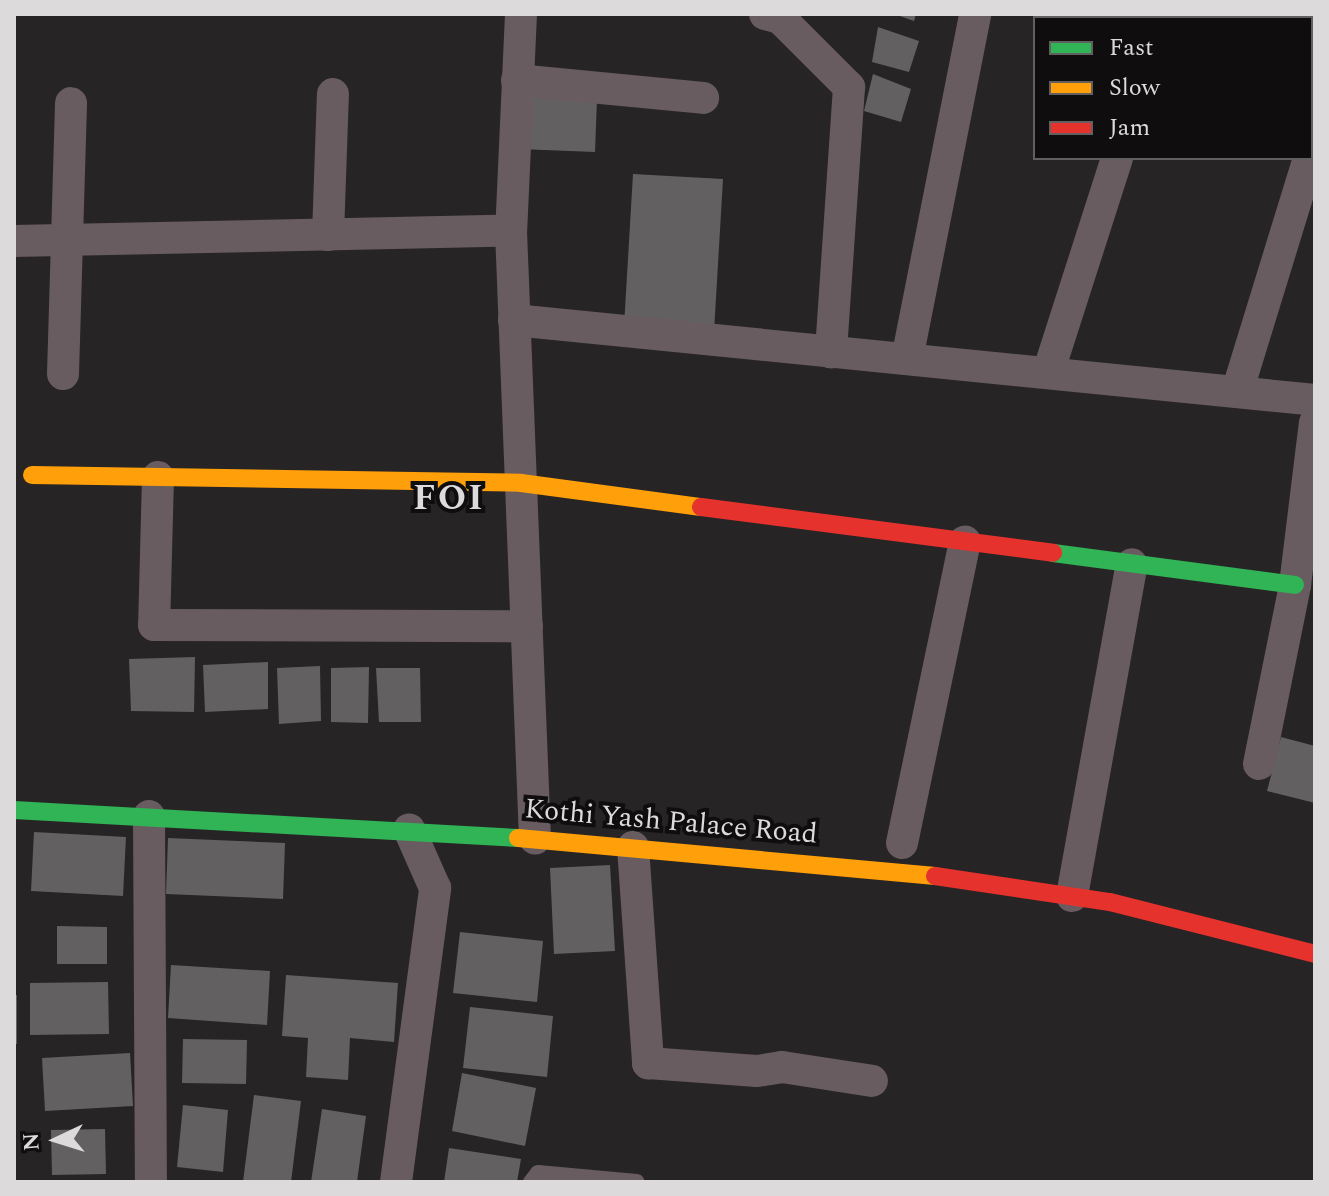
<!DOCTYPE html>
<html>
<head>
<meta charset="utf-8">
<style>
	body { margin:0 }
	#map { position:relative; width:1329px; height:1196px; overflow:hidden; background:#272425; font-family:Spectral,serif }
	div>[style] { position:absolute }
	.building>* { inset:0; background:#636061 }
	.lane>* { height:16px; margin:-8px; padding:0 8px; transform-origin:8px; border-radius:8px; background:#685c60 }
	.street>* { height:32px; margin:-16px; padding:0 16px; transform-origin:16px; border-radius:16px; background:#685c60 }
	.fast>* { height:18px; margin:-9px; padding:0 9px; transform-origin:9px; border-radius:9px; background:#30b455 }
	.slow>* { height:18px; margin:-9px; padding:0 9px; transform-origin:9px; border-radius:9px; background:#ff9f0a }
	.jam>* { height:18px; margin:-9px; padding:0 9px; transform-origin:9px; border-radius:9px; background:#e5322d }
	span { translate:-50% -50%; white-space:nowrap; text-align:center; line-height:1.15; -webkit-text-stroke:8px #0f0d0e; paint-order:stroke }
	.street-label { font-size:28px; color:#dddadb }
	.district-label { font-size:36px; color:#dddadb; font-weight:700; letter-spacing:2px }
	.frame { position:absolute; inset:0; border:16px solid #dddadb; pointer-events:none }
	.legend { position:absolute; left:1033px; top:16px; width:280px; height:144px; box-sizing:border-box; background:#0f0d0e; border:2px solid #615f60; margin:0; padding:10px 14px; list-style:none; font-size:24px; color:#dddadb }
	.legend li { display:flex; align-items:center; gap:16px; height:40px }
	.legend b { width:40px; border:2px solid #615f60 }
	.north { position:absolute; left:16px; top:1100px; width:80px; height:80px; -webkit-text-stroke:6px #0f0d0e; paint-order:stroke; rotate:266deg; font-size:22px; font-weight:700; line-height:32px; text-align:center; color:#dddadb }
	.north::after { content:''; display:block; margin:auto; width:28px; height:36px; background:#dddadb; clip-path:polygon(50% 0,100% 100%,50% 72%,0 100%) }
</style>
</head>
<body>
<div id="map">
	<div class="building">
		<i style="clip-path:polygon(894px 14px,916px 14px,914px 21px)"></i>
		<i style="clip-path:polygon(878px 27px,919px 41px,909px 72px,872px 62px)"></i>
		<i style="clip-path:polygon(873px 74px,911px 89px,901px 122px,864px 111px)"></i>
		<i style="clip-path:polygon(521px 96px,597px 99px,595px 152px,519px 149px)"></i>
		<i style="clip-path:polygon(633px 174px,723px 179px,714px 332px,624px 326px)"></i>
		<i style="clip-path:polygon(195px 657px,194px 712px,131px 711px,129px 659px)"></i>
		<i style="clip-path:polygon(268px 662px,268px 709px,205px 712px,203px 665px)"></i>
		<i style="clip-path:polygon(320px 666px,321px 721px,279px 724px,277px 668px)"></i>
		<i style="clip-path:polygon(369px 667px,368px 723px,331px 722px,331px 668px)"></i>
		<i style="clip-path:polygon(376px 668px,420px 668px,421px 722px,379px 722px)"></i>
		<i style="clip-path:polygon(1281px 737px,1315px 746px,1315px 803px,1267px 791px)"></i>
		<i style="clip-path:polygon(34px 832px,126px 837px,123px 896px,31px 891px)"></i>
		<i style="clip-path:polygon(168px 838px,285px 843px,283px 899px,166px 894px)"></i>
		<i style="clip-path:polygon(610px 865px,615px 951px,554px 954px,550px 868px)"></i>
		<i style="clip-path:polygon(57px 926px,107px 927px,107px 964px,57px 964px)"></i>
		<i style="clip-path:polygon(460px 932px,543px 941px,537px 1002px,453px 993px)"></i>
		<i style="clip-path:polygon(171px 965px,270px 971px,267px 1025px,168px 1018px)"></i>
		<i style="clip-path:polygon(286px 975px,398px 983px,394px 1042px,350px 1038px,348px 1080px,306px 1077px,308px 1038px,282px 1036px)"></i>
		<i style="clip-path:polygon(108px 982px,109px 1034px,30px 1035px,30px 983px)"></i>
		<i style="clip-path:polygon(14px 995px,17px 995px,17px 1044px,14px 1044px)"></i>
		<i style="clip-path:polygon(470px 1007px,553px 1016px,547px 1077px,463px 1068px)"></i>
		<i style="clip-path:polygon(183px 1039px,247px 1040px,246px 1084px,182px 1083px)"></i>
		<i style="clip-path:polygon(130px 1053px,133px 1106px,45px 1111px,42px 1058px)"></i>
		<i style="clip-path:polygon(462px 1073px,536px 1088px,525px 1146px,452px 1131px)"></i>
		<i style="clip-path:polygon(254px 1095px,301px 1101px,291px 1182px,243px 1182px)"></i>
		<i style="clip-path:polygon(183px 1105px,228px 1110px,223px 1172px,177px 1167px)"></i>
		<i style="clip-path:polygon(322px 1109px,366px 1116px,357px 1182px,311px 1182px)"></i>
		<i style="clip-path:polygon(105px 1129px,106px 1174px,52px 1175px,51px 1130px)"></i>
		<i style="clip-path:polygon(449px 1148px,521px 1159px,517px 1182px,444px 1182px)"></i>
	</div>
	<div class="lane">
		<i style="left:531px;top:1182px;width:11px;rotate:-52deg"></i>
		<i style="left:538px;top:1173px;width:99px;rotate:5.2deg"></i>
	</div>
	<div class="street">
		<i style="left:521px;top:14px;width:217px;rotate:92.6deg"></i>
		<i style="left:511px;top:231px;width:608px;rotate:87.74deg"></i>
		<i style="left:765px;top:14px;width:16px;rotate:15deg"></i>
		<i style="left:780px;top:18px;width:98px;rotate:45deg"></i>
		<i style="left:849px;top:87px;width:266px;rotate:93.9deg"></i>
		<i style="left:1163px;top:18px;width:4px;rotate:-76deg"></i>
		<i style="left:517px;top:80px;width:187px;rotate:5.5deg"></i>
		<i style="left:328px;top:235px;width:141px;rotate:-88deg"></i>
		<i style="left:14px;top:241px;width:497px;rotate:-1.2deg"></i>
		<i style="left:514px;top:320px;width:805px;rotate:5.7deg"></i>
		<i style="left:907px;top:359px;width:352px;rotate:-78.8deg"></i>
		<i style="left:1048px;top:373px;width:226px;rotate:-72.2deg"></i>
		<i style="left:63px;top:374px;width:271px;rotate:-88.3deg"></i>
		<i style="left:1237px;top:392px;width:245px;rotate:-72.9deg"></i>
		<i style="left:158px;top:477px;width:148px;rotate:91.5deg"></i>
		<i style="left:154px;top:625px;width:373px;rotate:0.2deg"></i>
		<i style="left:1259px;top:764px;width:183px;rotate:-78.6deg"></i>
		<i style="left:1295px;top:585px;width:163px;rotate:-83deg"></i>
		<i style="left:149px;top:816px;width:366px;rotate:89.7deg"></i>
		<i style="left:902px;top:843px;width:308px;rotate:-78.2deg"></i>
		<i style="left:633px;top:847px;width:217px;rotate:86deg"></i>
		<i style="left:648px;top:1063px;width:109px;rotate:4.2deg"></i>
		<i style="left:757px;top:1071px;width:25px;rotate:-9deg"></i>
		<i style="left:782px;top:1067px;width:91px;rotate:8.8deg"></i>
		<i style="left:1072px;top:896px;width:337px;rotate:-79.8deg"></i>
		<i style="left:396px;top:1182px;width:297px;rotate:-82.4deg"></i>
		<i style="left:435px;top:888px;width:64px;rotate:-113.8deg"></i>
	</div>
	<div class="fast">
		<i style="left:1053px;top:553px;width:244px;rotate:7.5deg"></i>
		<i style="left:14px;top:810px;width:505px;rotate:3.18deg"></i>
	</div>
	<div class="slow">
		<i style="left:32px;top:475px;width:489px;rotate:0.9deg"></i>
		<i style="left:521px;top:483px;width:182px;rotate:7.6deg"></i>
		<i style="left:518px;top:838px;width:419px;rotate:5.2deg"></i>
	</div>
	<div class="jam">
		<i style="left:701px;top:507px;width:355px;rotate:7.4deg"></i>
		<i style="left:935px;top:876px;width:177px;rotate:8.5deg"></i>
		<i style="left:1110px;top:902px;width:211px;rotate:14.2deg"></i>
	</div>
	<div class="street-label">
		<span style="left:671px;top:822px;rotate:5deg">Kothi Yash Palace Road</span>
	</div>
	<div class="district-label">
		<span style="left:449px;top:499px">FOI</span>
	</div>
	<div class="frame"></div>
	<ul class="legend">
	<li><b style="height:10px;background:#30b455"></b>Fast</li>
	<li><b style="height:10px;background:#ff9f0a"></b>Slow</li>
	<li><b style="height:10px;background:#e5322d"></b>Jam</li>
	</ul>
	<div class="north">N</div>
</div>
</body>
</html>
